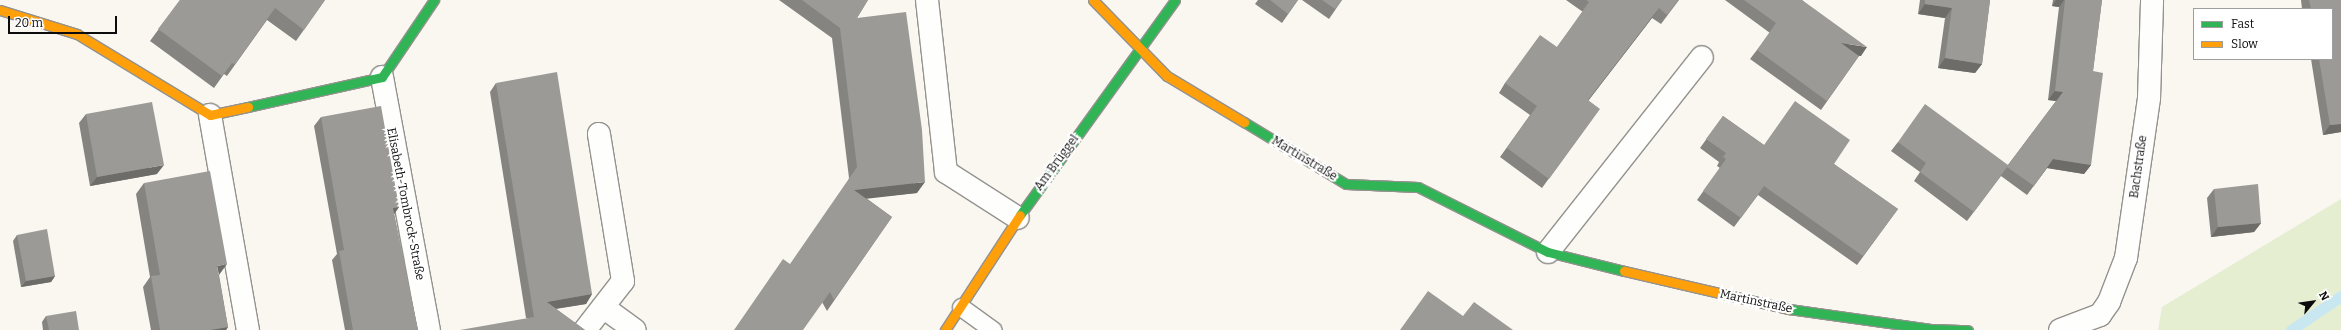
<!DOCTYPE html>
<html>
<head>
<meta charset="utf-8">
<style>
	body { margin:0 }
	#map { position:relative; width:2341px; height:330px; overflow:hidden; background:#faf7f0; font-family:Bitter,serif }
	div>[style] { position:absolute }
	.green>* { inset:0; background:#e5eed1 }
	.stream>* { height:11px; margin:-5.5px; padding:0 5.5px; transform-origin:5.5px; border-radius:5.5px; background:#c9e7f1 }
	.roads { filter:drop-shadow(1px 0 #93928f) drop-shadow(-1px 0 #93928f) drop-shadow(0 1px #93928f) drop-shadow(0 -1px #93928f) }
	.lane>* { height:17px; margin:-8.5px; padding:0 8.5px; transform-origin:8.5px; border-radius:8.5px; background:#fefefd }
	.street>* { height:22px; margin:-11px; padding:0 11px; transform-origin:11px; border-radius:11px; background:#fefefd }
	.fast>* { height:9px; margin:-4.5px; padding:0 4.5px; transform-origin:4.5px; border-radius:4.5px; background:#30b455 }
	.slow>* { height:9px; margin:-4.5px; padding:0 4.5px; transform-origin:4.5px; border-radius:4.5px; background:#ff9f0a }
	.wall>* { inset:0; background:#868481 }
	.shaded-wall>* { inset:0; background:#6d6c69 }
	.building>* { inset:0; background:#9c9a96 }
	span { translate:-50% -50%; white-space:nowrap; text-align:center; line-height:1.15; -webkit-text-stroke:4px #fff; paint-order:stroke }
	.street-label { font-size:12px; color:#0c0c0c }
	.legend { position:absolute; left:2193px; top:8px; width:140px; height:52px; box-sizing:border-box; background:#fff; border:1px solid #9e9e9e; margin:0; padding:5px 7px; list-style:none; font-size:12px; color:#0c0c0c }
	.legend li { display:flex; align-items:center; gap:8px; height:20px }
	.legend b { width:20px; border:1px solid #9e9e9e }
	.north { position:absolute; left:2293px; top:282px; width:40px; height:40px; -webkit-text-stroke:3px #fff; paint-order:stroke; rotate:61deg; font-size:11px; font-weight:700; line-height:16px; text-align:center; color:#0c0c0c }
	.north::after { content:''; display:block; margin:auto; width:14px; height:18px; background:#0c0c0c; clip-path:polygon(50% 0,100% 100%,50% 72%,0 100%) }
	.scale { position:absolute; left:8px; top:16px; width:109px; height:18px; box-sizing:border-box; border:2px solid #0c0c0c; border-top:0; padding-left:5px; font-size:12px; line-height:14px; white-space:nowrap; color:#0c0c0c; -webkit-text-stroke:3px #fff; paint-order:stroke }
</style>
</head>
<body>
<div id="map">
	<div class="green">
		<i style="clip-path:polygon(2341px 199px,2341px 330px,2158px 330px,2162px 307px)"></i>
	</div>
	<div class="stream">
		<i style="left:2291px;top:330px;width:60px;rotate:-34.2deg"></i>
	</div>
	<div class="roads">
		<div class="lane">
			<i style="left:961px;top:307px;width:39px;rotate:36deg"></i>
		</div>
		<div class="street">
			<i style="left:927px;top:0;width:173px;rotate:83.7deg"></i>
			<i style="left:946px;top:172px;width:85px;rotate:32.6deg"></i>
			<i style="left:382px;top:77px;width:257px;rotate:79.5deg"></i>
			<i style="left:210px;top:115px;width:218px;rotate:80deg"></i>
			<i style="left:1548px;top:252px;width:248px;rotate:-51.7deg"></i>
			<i style="left:603px;top:307px;width:39px;rotate:36deg"></i>
			<i style="left:585px;top:330px;width:62px;rotate:-52.2deg"></i>
			<i style="left:623px;top:281px;width:149px;rotate:-99.3deg"></i>
			<i style="left:2060px;top:330px;width:43px;rotate:-20.6deg"></i>
			<i style="left:2100px;top:315px;width:16px;rotate:-55deg"></i>
			<i style="left:2109px;top:302px;width:47px;rotate:-68.9deg"></i>
			<i style="left:2126px;top:258px;width:162px;rotate:-81.8deg"></i>
			<i style="left:2149px;top:98px;width:98px;rotate:-88.2deg"></i>
		</div>
		<div class="fast">
			<i style="left:248px;top:107px;width:137px;rotate:-12.6deg"></i>
			<i style="left:382px;top:77px;width:93px;rotate:-56deg"></i>
			<i style="left:1244px;top:122px;width:119px;rotate:31.3deg"></i>
			<i style="left:1346px;top:184px;width:72px;rotate:2.4deg"></i>
			<i style="left:1418px;top:187px;width:145px;rotate:26.6deg"></i>
			<i style="left:1548px;top:252px;width:78px;rotate:14deg"></i>
			<i style="left:1020px;top:215px;width:265px;rotate:-54.2deg"></i>
			<i style="left:1789px;top:309px;width:143px;rotate:8deg"></i>
			<i style="left:1931px;top:329px;width:37px;rotate:2deg"></i>
		</div>
		<div class="slow">
			<i style="left:1093px;top:0;width:106px;rotate:45.8deg"></i>
			<i style="left:1167px;top:76px;width:90px;rotate:30.9deg"></i>
			<i style="left:0;top:10px;width:81px;rotate:17.3deg"></i>
			<i style="left:77px;top:34px;width:156px;rotate:31.3deg"></i>
			<i style="left:210px;top:115px;width:39px;rotate:-12deg"></i>
			<i style="left:1624px;top:271px;width:169px;rotate:13deg"></i>
			<i style="left:945px;top:330px;width:137px;rotate:-56.9deg"></i>
		</div>
	</div>
	<div class="wall">
		<i style="clip-path:polygon(180px 0,325px 0,296px 41px,267px 20px,227px 76px,224px 74px,214px 88px,150px 41px)"></i>
		<i style="clip-path:polygon(779px 0,868px 0,857px 18px,917px 193px,866px 198px,892px 217px,827px 311px,822px 302px,849px 178px,832px 38px)"></i>
		<i style="clip-path:polygon(1258px 0,1298px 0,1282px 23px,1255px 4px)"></i>
		<i style="clip-path:polygon(1302px 0,1342px 0,1329px 19px)"></i>
		<i style="clip-path:polygon(1566px 0,1679px 0,1661px 24px,1652px 18px,1588px 101px,1593px 118px,1542px 188px,1500px 157px,1530px 115px,1499px 93px,1505px 83px,1557px 47px,1583px 12px)"></i>
		<i style="clip-path:polygon(1725px 0,1802px 0,1861px 56px,1858px 56px,1859px 56px,1821px 110px,1750px 59px,1770px 33px)"></i>
		<i style="clip-path:polygon(1920px 0,1990px 0,1982px 64px,1975px 73px,1938px 68px,1945px 18px,1918px 14px)"></i>
		<i style="clip-path:polygon(2053px 0,2102px 0,2093px 71px,2091px 165px,2084px 174px,2047px 168px,2027px 195px,2001px 176px,1967px 221px,1914px 181px,1920px 172px,1891px 151px,1898px 142px,2008px 165px,2056px 101px,2048px 100px,2059px 7px,2052px 6px)"></i>
		<i style="clip-path:polygon(2301px 0,2341px 0,2341px 132px,2323px 135px,2311px 59px,2332px 59px,2332px 9px,2302px 9px)"></i>
		<i style="clip-path:polygon(496px 83px,592px 294px,586px 304px,556px 309px,585px 330px,526px 318px,490px 92px)"></i>
		<i style="clip-path:polygon(86px 114px,157px 174px,90px 186px,79px 123px)"></i>
		<i style="clip-path:polygon(1723px 116px,1764px 145px,1834px 164px,1898px 209px,1857px 265px,1758px 195px,1734px 227px,1697px 200px,1720px 168px,1717px 166px,1719px 162px,1700px 148px)"></i>
		<i style="clip-path:polygon(321px 117px,399px 207px,394px 214px,418px 330px,345px 330px,332px 260px,337px 254px,314px 126px)"></i>
		<i style="clip-path:polygon(144px 183px,219px 275px,228px 327px,226px 330px,151px 330px,143px 287px,150px 277px,136px 194px)"></i>
		<i style="clip-path:polygon(2214px 189px,2261px 223px,2254px 232px,2211px 237px,2207px 198px)"></i>
		<i style="clip-path:polygon(17px 235px,55px 276px,51px 282px,21px 287px,13px 241px)"></i>
		<i style="clip-path:polygon(46px 316px,79px 330px,43px 330px,42px 322px)"></i>
	</div>
	<div class="shaded-wall">
		<i style="clip-path:polygon(2056px 0,2064px 0,2059px 7px,2052px 6px)"></i>
		<i style="clip-path:polygon(1925px 4px,1952px 8px,1945px 18px,1918px 14px)"></i>
		<i style="clip-path:polygon(1659px 8px,1652px 18px,1581px 110px,1588px 100px)"></i>
		<i style="clip-path:polygon(1841px 43px,1867px 47px,1861px 56px,1834px 52px)"></i>
		<i style="clip-path:polygon(1945px 58px,1982px 64px,1975px 73px,1938px 68px)"></i>
		<i style="clip-path:polygon(2055px 91px,2063px 92px,2057px 101px,2048px 100px)"></i>
		<i style="clip-path:polygon(2341px 124px,2341px 132px,2323px 135px,2330px 125px)"></i>
		<i style="clip-path:polygon(2053px 159px,2091px 165px,2084px 174px,2047px 168px,2027px 195px)"></i>
		<i style="clip-path:polygon(164px 165px,157px 174px,90px 186px,97px 177px)"></i>
		<i style="clip-path:polygon(925px 182px,917px 193px,847px 201px,854px 190px)"></i>
		<i style="clip-path:polygon(399px 207px,393px 216px,393px 208px)"></i>
		<i style="clip-path:polygon(2261px 223px,2254px 232px,2211px 237px,2218px 227px)"></i>
		<i style="clip-path:polygon(227px 264px,219px 275px,217px 266px)"></i>
		<i style="clip-path:polygon(55px 276px,51px 282px,21px 287px,26px 281px)"></i>
		<i style="clip-path:polygon(592px 294px,586px 304px,540px 311px,547px 302px)"></i>
		<i style="clip-path:polygon(228px 327px,226px 330px,210px 330px)"></i>
	</div>
	<div class="building">
		<i style="clip-path:polygon(180px 0,325px 0,304px 30px,275px 8px,235px 64px,232px 63px,222px 76px,158px 29px)"></i>
		<i style="clip-path:polygon(802px 0,868px 0,857px 18px,906px 12px,922px 130px,925px 182px,854px 190px,892px 217px,834px 300px,830px 292px,803px 330px,734px 330px,783px 259px,790px 264px,857px 167px,840px 28px)"></i>
		<i style="clip-path:polygon(1270px 0,1298px 0,1288px 14px)"></i>
		<i style="clip-path:polygon(1322px 0,1342px 0,1335px 9px)"></i>
		<i style="clip-path:polygon(1586px 0,1678px 0,1667px 15px,1659px 8px,1588px 100px,1600px 109px,1549px 179px,1507px 148px,1537px 106px,1505px 83px,1540px 35px,1557px 47px,1589px 2px)"></i>
		<i style="clip-path:polygon(1744px 0,1802px 0,1867px 47px,1841px 43px,1859px 56px,1827px 101px,1757px 50px,1776px 23px)"></i>
		<i style="clip-path:polygon(1925px 0,1990px 0,1982px 64px,1945px 58px,1952px 8px,1925px 4px)"></i>
		<i style="clip-path:polygon(2065px 0,2102px 0,2093px 71px,2103px 73px,2091px 165px,2053px 159px,2034px 186px,2007px 167px,1974px 212px,1920px 172px,1926px 163px,1898px 142px,1925px 104px,2008px 165px,2063px 92px,2055px 91px)"></i>
		<i style="clip-path:polygon(2309px 0,2341px 0,2341px 124px,2330px 125px,2319px 59px,2332px 59px,2332px 9px,2311px 9px)"></i>
		<i style="clip-path:polygon(557px 72px,592px 294px,547px 302px,585px 330px,460px 330px,534px 317px,496px 83px)"></i>
		<i style="clip-path:polygon(1795px 101px,1850px 140px,1834px 164px,1898px 209px,1863px 256px,1764px 186px,1741px 218px,1703px 191px,1726px 159px,1723px 157px,1726px 153px,1706px 139px,1723px 116px,1764px 145px)"></i>
		<i style="clip-path:polygon(152px 102px,164px 165px,97px 177px,86px 114px)"></i>
		<i style="clip-path:polygon(381px 106px,399px 207px,393px 208px,418px 330px,353px 330px,339px 251px,344px 250px,321px 117px)"></i>
		<i style="clip-path:polygon(210px 171px,227px 264px,217px 266px,228px 327px,210px 330px,160px 330px,151px 276px,160px 275px,144px 183px)"></i>
		<i style="clip-path:polygon(2258px 184px,2261px 223px,2218px 227px,2214px 189px)"></i>
		<i style="clip-path:polygon(47px 229px,55px 276px,26px 281px,17px 235px)"></i>
		<i style="clip-path:polygon(1428px 291px,1463px 316px,1474px 302px,1513px 330px,1400px 330px)"></i>
		<i style="clip-path:polygon(76px 311px,79px 330px,49px 330px,46px 316px)"></i>
	</div>
	<div class="street-label">
		<span style="left:1304px;top:159px;rotate:31deg">Martinstraße</span>
		<span style="left:1057px;top:163px;rotate:-54deg">Am Brüggel</span>
		<span style="left:2139px;top:167px;rotate:-82deg">Bachstraße</span>
		<span style="left:405px;top:204px;rotate:79deg">Elisabeth-Tombrock-Straße</span>
		<span style="left:1756px;top:302px;rotate:12deg">Martinstraße</span>
	</div>
	<ul class="legend">
	<li><b style="height:5px;background:#30b455"></b>Fast</li>
	<li><b style="height:5px;background:#ff9f0a"></b>Slow</li>
	</ul>
	<div class="north">N</div>
	<div class="scale">20 m</div>
</div>
</body>
</html>
